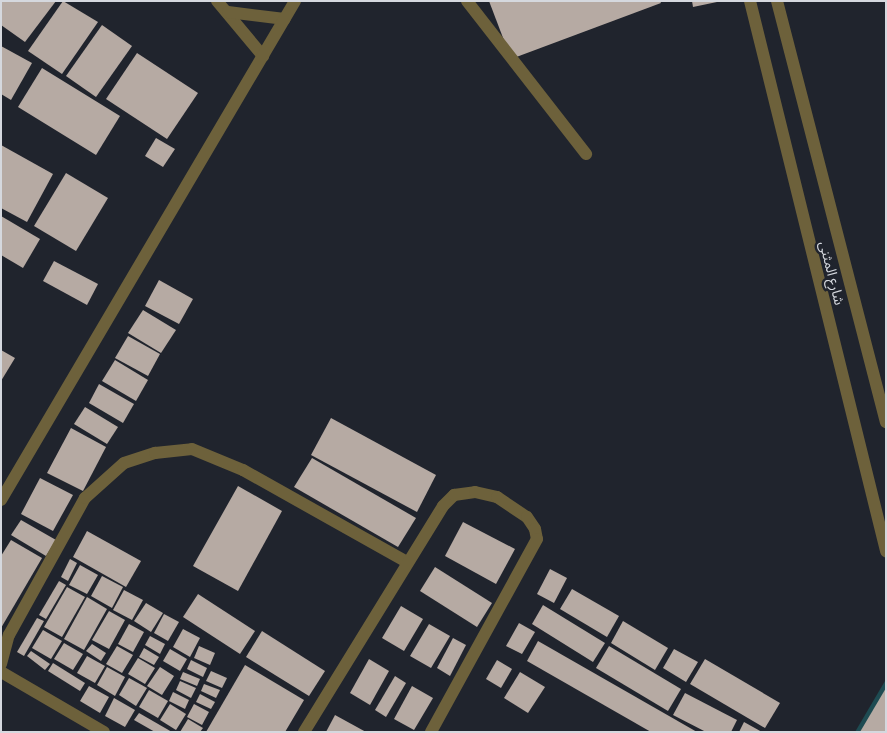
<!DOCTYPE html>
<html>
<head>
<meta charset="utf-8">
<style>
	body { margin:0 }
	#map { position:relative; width:887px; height:733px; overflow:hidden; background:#20242d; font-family:Manrope,"Noto Sans Arabic",sans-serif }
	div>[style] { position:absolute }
	.water>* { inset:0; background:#1e4b52 }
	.building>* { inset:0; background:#b6aaa3 }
	.minor>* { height:12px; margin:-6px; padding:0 6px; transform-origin:6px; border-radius:6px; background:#6d613b }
	.tertiary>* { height:12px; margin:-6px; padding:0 6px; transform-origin:6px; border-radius:6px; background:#6d613b }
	span { translate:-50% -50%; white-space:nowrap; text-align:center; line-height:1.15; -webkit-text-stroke:5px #20242d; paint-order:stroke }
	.street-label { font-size:14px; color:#d5d8de }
	.frame { position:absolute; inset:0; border:2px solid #d5d8de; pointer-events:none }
</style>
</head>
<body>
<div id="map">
	<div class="water">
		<i style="clip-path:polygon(885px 681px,886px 732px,855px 732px)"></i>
	</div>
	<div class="building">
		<i style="clip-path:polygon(1px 1px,56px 1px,25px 42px,1px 25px)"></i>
		<i style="clip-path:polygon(63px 1px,98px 22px,62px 74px,28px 51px)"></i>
		<i style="clip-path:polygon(489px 1px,660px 1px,661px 3px,511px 59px)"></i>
		<i style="clip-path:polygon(692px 1px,717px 1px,717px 2px,693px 7px)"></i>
		<i style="clip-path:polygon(102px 25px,132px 46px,96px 97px,66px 76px)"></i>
		<i style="clip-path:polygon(1px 46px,32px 63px,11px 100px,1px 94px)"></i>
		<i style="clip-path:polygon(137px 53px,198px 93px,167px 139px,106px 99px)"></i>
		<i style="clip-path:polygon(42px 68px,120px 116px,96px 155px,18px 107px)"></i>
		<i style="clip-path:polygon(156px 138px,175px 149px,163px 167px,145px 156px)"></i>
		<i style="clip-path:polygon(1px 145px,53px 174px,27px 222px,1px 208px)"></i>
		<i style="clip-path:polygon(66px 173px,108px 198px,76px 251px,34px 226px)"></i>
		<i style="clip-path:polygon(1px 216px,40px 239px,23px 268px,1px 255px)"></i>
		<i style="clip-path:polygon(54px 261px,98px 284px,87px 305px,43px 281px)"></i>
		<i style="clip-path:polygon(159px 280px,193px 299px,179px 324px,145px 306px)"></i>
		<i style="clip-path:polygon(143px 310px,176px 330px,161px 353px,128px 333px)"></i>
		<i style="clip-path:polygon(128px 336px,160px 354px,148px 376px,115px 358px)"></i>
		<i style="clip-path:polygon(1px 350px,15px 358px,1px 381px)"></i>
		<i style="clip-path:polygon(115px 360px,148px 380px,136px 401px,102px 381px)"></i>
		<i style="clip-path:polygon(99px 384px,134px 404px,123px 423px,89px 403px)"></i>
		<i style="clip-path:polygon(85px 407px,118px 427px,107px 444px,74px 424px)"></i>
		<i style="clip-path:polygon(331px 418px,436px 475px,417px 512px,311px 455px)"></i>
		<i style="clip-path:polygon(71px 428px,106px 447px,83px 491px,47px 473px)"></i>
		<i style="clip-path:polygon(312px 458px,416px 518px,398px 547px,294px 487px)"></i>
		<i style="clip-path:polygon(40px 478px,73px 495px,53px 531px,21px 514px)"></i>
		<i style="clip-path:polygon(238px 486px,282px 511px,238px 591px,193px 566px)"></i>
		<i style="clip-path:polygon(21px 520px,56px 540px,46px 556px,11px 535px)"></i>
		<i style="clip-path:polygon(463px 522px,515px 549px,496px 584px,445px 556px)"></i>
		<i style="clip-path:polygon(87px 531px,141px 561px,126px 587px,73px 557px)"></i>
		<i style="clip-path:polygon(11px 540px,42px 558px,1px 628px,1px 556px)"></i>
		<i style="clip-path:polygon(70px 559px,77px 563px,68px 581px,61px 577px)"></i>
		<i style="clip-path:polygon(80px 565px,98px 575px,87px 594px,69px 585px)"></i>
		<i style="clip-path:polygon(435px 567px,492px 603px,477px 627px,420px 591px)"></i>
		<i style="clip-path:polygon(550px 569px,567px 578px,554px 603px,537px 594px)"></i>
		<i style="clip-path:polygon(102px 576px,123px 587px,112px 608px,91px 596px)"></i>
		<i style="clip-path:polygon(59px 581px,66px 585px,46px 619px,39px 615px)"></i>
		<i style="clip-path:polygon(67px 587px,85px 597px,62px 637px,44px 627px)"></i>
		<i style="clip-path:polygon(572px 589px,619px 616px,607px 637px,560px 609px)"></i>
		<i style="clip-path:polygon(124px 590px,143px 600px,132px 620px,113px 610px)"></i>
		<i style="clip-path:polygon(198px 594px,255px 631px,240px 654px,183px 617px)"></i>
		<i style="clip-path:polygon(87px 597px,107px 609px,84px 650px,64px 639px)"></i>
		<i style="clip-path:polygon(146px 603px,163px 613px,151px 632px,134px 621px)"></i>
		<i style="clip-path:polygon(543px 605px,605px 643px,593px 662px,532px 624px)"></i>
		<i style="clip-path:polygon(401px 606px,423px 619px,404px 651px,382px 638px)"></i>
		<i style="clip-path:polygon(109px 611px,125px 620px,109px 649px,92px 640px)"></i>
		<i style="clip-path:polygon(164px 614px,179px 622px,168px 641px,154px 633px)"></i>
		<i style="clip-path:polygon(37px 618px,44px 621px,24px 656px,17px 652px)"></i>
		<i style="clip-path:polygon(623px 621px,668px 648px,655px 670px,611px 643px)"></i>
		<i style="clip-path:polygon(519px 623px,535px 632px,522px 654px,506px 646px)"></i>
		<i style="clip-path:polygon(129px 624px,144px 632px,133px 652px,118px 644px)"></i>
		<i style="clip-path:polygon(429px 624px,450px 636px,431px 668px,410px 656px)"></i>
		<i style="clip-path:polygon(183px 629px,200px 638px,190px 657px,173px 647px)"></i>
		<i style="clip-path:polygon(43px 630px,62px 641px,51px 659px,32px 648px)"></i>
		<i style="clip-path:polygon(262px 631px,325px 671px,309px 696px,246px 657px)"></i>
		<i style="clip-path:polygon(150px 636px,165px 644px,160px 654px,145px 645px)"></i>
		<i style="clip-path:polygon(453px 638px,466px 645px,450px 676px,437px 668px)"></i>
		<i style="clip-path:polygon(538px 641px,697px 732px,651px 732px,527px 661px)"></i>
		<i style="clip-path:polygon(64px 643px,83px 654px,73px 670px,54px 659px)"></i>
		<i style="clip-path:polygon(92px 644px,106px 653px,101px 661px,86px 651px)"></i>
		<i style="clip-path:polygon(117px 646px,133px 655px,122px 673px,106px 664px)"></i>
		<i style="clip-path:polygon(199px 646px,215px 653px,210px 665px,194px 658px)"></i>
		<i style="clip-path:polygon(609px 646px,681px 689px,668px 711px,596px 668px)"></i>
		<i style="clip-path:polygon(144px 648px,159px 657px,154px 665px,139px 657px)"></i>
		<i style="clip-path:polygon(170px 649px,187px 659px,180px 671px,163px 661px)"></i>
		<i style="clip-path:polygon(674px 649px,698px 662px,686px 682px,663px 668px)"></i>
		<i style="clip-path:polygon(31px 651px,50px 664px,45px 670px,27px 656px)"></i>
		<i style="clip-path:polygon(87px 656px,105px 666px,95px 683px,77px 673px)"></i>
		<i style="clip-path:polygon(138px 658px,155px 668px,145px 684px,128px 674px)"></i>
		<i style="clip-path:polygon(369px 659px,389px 671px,370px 705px,350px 693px)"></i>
		<i style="clip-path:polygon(705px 659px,780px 703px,765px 728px,690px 684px)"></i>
		<i style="clip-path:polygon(191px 660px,207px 668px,203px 677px,187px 669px)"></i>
		<i style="clip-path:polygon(497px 660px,512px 669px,501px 688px,486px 679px)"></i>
		<i style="clip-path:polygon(53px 663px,85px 683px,80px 691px,48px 671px)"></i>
		<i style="clip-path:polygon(245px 665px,304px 700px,285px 732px,206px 732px)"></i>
		<i style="clip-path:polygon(107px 667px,125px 677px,115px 696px,97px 685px)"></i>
		<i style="clip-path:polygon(160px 667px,174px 676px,162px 695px,147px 686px)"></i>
		<i style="clip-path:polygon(211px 671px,227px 678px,222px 688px,206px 681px)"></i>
		<i style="clip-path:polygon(183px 672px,200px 679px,197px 686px,180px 679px)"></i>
		<i style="clip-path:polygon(520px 672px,545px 687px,528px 713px,504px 698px)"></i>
		<i style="clip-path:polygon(395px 676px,406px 683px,386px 717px,375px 710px)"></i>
		<i style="clip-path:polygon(129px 678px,147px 688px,136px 706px,119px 695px)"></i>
		<i style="clip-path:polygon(180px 681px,196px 688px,191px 698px,176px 690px)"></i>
		<i style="clip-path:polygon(204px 684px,220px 690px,216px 698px,201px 691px)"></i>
		<i style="clip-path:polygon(89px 686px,109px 697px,100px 713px,80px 701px)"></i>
		<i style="clip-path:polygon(412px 686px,433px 698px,414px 730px,394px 719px)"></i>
		<i style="clip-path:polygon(886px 688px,886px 732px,860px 732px)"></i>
		<i style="clip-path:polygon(149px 690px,168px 701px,158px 718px,139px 707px)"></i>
		<i style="clip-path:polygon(173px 692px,189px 700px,185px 709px,169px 701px)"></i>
		<i style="clip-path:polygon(685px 693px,737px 720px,731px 732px,706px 732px,673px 715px)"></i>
		<i style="clip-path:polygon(200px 694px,215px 702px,211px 709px,196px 702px)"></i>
		<i style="clip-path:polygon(114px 698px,135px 710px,125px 727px,105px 716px)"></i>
		<i style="clip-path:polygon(170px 704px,186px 714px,176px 730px,160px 720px)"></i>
		<i style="clip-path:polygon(194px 704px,209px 712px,202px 725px,187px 717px)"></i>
		<i style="clip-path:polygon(139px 713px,172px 732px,155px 732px,134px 720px)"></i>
		<i style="clip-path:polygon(335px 715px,366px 732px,326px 732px)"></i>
		<i style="clip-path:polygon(188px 719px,203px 728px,200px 732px,180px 732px)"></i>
		<i style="clip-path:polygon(744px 722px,762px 732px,739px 732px)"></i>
	</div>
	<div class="minor">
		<i style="left:217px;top:1px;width:72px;rotate:50.1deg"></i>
		<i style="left:467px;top:1px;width:194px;rotate:52.1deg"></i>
		<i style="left:228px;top:12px;width:57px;rotate:7deg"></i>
		<i style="left:1px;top:500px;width:579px;rotate:-59.49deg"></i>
		<i style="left:1px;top:664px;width:30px;rotate:-75deg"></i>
		<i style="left:9px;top:635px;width:157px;rotate:-61deg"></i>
		<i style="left:85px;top:498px;width:52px;rotate:-41.9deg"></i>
		<i style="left:124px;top:463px;width:33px;rotate:-18deg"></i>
		<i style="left:155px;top:453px;width:37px;rotate:-6deg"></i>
		<i style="left:192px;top:449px;width:55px;rotate:22.4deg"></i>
		<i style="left:243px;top:470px;width:188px;rotate:29.3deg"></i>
		<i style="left:1px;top:672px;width:119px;rotate:30.2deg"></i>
		<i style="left:304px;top:732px;width:265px;rotate:-58.4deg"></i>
		<i style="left:443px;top:506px;width:16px;rotate:-45deg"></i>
		<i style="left:454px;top:495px;width:21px;rotate:-8deg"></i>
		<i style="left:475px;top:492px;width:23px;rotate:13deg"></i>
		<i style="left:497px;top:497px;width:36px;rotate:34deg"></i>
		<i style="left:527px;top:517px;width:14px;rotate:56deg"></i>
		<i style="left:535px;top:529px;width:10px;rotate:79deg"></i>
		<i style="left:537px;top:539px;width:220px;rotate:118.8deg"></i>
	</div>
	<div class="tertiary">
		<i style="left:750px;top:1px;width:567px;rotate:76.11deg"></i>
		<i style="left:777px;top:1px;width:435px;rotate:75.5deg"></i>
	</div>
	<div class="street-label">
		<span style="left:832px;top:273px;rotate:76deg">شارع المثنى</span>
	</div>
	<div class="frame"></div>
</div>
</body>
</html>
